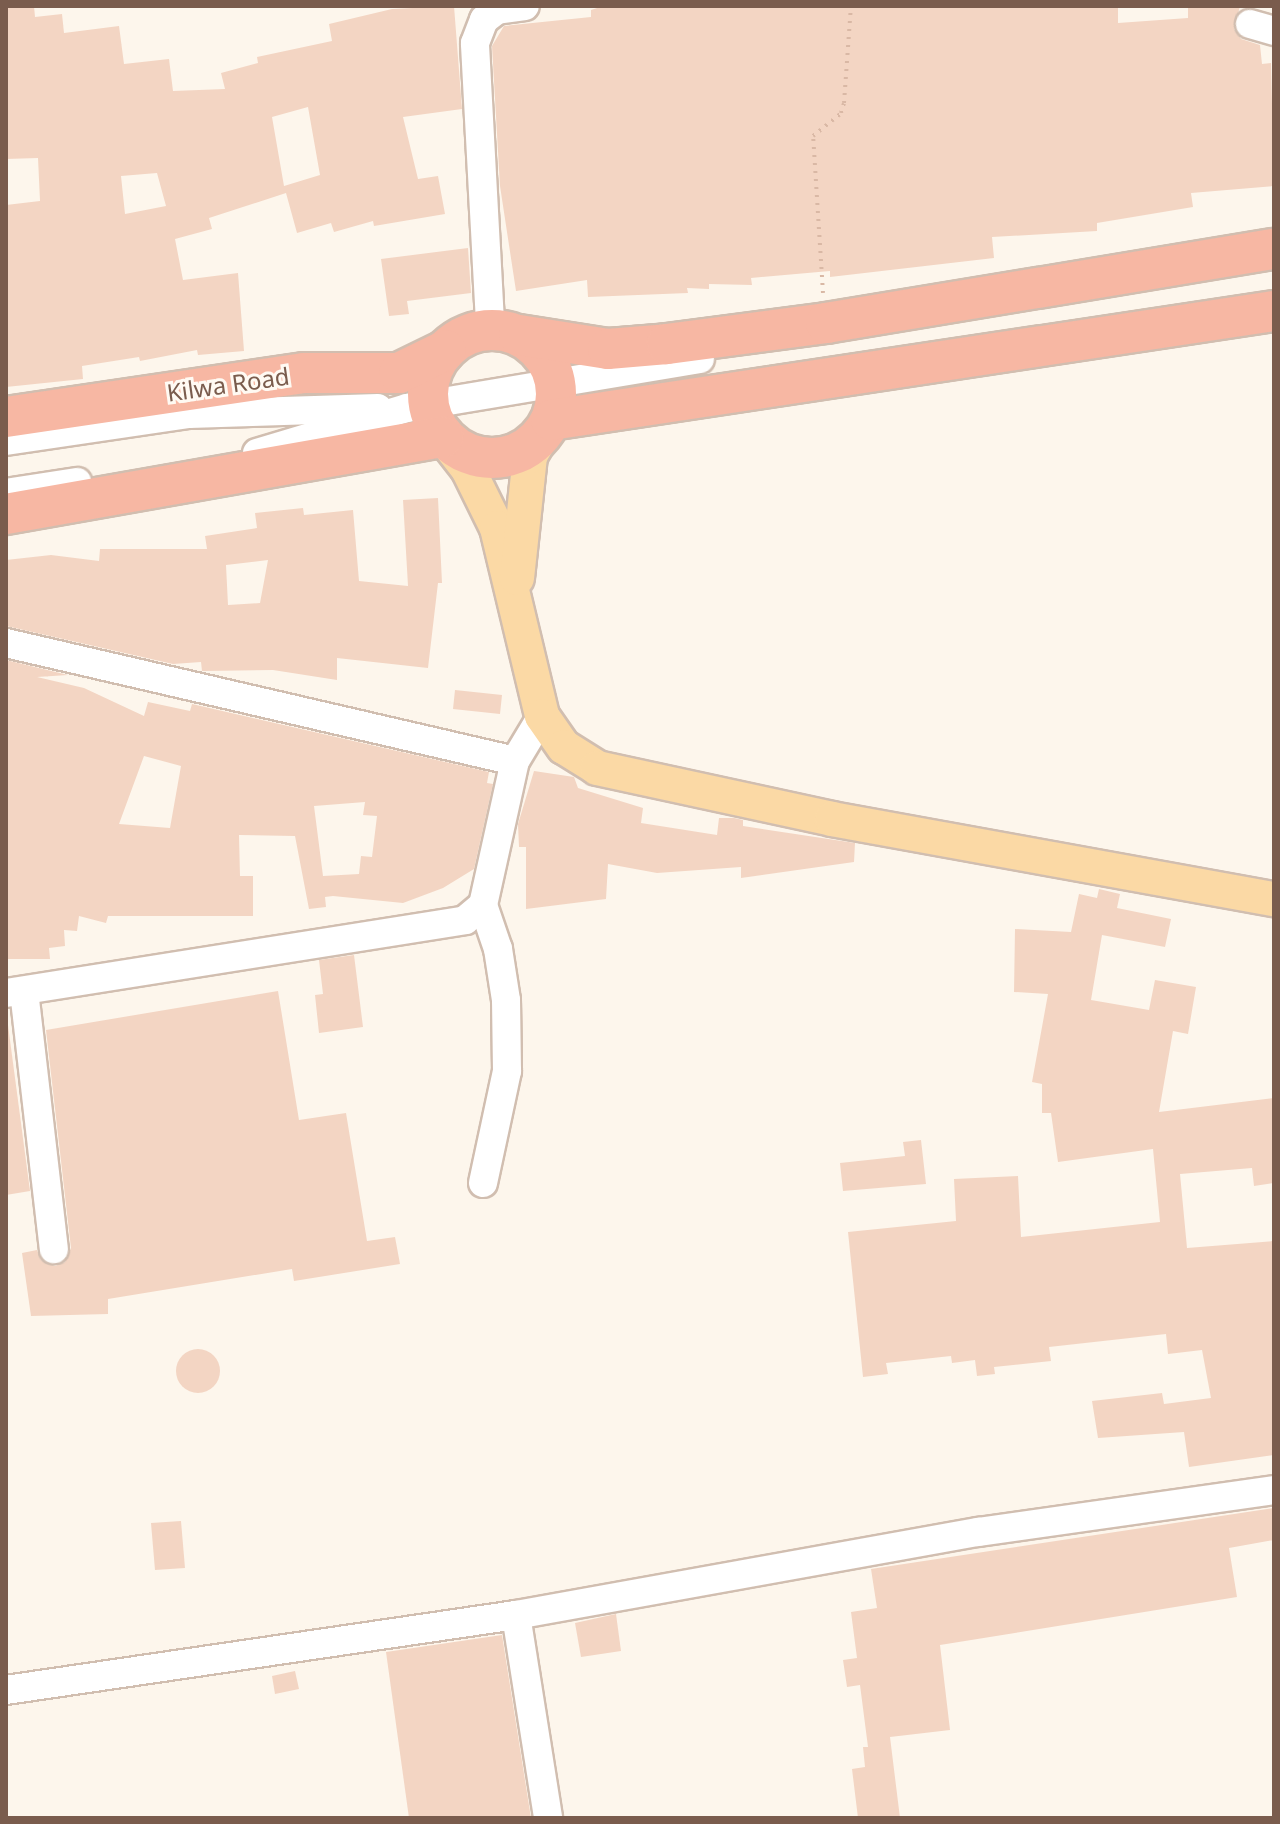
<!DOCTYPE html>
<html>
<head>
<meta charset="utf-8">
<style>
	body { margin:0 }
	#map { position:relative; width:1280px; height:1824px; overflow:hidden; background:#fdf6ec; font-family:"Noto Sans",sans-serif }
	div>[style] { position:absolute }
	.building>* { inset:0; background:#f3d5c3 }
	.round { border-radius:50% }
	.path>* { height:4px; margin-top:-2px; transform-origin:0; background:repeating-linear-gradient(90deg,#d9b8a5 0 2px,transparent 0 8px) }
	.roads { filter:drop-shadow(2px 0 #d1beb0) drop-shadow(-2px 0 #d1beb0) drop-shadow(0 2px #d1beb0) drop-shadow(0 -2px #d1beb0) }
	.minor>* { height:28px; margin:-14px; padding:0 14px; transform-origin:14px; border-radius:14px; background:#fff }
	.major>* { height:34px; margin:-17px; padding:0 17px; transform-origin:17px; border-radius:17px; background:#fbd9a5 }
	.highway>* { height:40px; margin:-20px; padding:0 20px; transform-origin:20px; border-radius:20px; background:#f7b7a3 }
	.highway>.ring { margin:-20px; padding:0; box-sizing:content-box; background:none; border:40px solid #f7b7a3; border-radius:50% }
	span { translate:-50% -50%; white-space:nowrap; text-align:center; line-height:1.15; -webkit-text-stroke:6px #fffaf3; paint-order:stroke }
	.street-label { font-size:24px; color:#7a5c4d }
	.frame { position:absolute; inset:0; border:8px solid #7a5c4d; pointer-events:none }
</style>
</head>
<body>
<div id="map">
	<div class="building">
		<i style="clip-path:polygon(evenodd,6px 6px,34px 6px,35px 17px,62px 14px,64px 33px,119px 26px,124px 64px,169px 59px,173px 91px,225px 89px,221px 73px,258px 63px,257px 57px,332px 41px,329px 24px,392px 9px,454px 6px,462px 109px,403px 117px,418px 179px,438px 176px,445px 214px,374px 226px,373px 221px,334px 232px,331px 223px,297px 233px,286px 193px,209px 218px,212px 229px,175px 239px,183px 280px,238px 273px,244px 351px,198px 355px,197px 350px,140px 361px,139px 357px,82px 366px,83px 379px,6px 387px,6px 205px,40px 201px,38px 158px,6px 159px,6px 6px,308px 107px,320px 175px,284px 186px,272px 117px,308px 107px,6px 6px,157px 173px,166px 206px,125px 214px,121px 176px,157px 173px)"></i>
		<i style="clip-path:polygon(603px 6px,1118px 6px,1118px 23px,1188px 18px,1188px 6px,1240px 6px,1234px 29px,1241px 39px,1260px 45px,1262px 64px,1271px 63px,1274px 186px,1191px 193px,1193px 207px,1097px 223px,1097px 231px,992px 237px,994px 258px,830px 277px,830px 271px,751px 278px,752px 285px,709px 284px,709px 289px,687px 288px,688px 293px,588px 297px,587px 280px,516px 291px,500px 186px,492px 46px,504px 26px,591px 17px,591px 10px)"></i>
		<i style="clip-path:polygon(468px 248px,471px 293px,407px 301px,409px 314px,389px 316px,381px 259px)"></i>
		<i style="clip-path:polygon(evenodd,438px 498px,442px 583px,438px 583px,428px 668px,337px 658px,337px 680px,273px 670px,202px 671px,201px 662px,173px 664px,6px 626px,6px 560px,51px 555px,99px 561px,100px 549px,207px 549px,205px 536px,257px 528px,255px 513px,303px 508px,304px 515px,353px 510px,359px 581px,408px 586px,403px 500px,438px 498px,268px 560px,260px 603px,228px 605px,226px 565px,268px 560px)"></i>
		<i style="clip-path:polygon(evenodd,6px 660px,68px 675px,37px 677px,84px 688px,144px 716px,148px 702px,190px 711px,192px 704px,489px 772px,487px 783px,493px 784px,474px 869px,443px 888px,403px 903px,333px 896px,325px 897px,326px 907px,309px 909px,295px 836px,239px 835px,240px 876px,253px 876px,253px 916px,108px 916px,106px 923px,79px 916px,77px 931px,64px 930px,65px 946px,49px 948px,50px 959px,6px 959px,6px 660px,144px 756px,181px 766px,170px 828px,119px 824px,144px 756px,6px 660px,365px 802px,363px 815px,377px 816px,372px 857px,361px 856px,359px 874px,323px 876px,314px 806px,365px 802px)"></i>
		<i style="clip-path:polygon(455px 690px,502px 695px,500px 714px,453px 709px)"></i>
		<i style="clip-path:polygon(534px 771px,574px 777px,578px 788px,643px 808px,641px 823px,717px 835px,719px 818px,734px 818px,743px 820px,743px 826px,855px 843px,854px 862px,741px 878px,741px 867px,657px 873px,608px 864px,606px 899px,526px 909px,526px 847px,519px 847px,518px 824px)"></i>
		<i style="clip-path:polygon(1099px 889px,1120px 894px,1117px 908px,1171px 919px,1165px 947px,1102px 935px,1091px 1000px,1149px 1010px,1155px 980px,1196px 987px,1188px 1034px,1173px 1031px,1159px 1112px,1274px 1098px,1274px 1183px,1254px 1186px,1252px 1168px,1180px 1174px,1187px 1248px,1274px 1241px,1274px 1455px,1189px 1467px,1184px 1432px,1098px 1438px,1092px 1401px,1162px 1393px,1164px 1404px,1211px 1398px,1202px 1350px,1168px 1354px,1166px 1334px,1049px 1347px,1051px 1361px,994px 1367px,995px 1374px,977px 1376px,975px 1360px,952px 1363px,951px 1356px,886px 1363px,888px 1374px,863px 1377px,848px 1232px,956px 1221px,954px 1179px,1018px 1176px,1021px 1237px,1160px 1222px,1153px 1149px,1058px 1162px,1051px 1113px,1042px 1113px,1042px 1084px,1032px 1082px,1048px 994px,1014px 992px,1015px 929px,1071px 932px,1079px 894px,1097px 898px)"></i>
		<i style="clip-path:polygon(354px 955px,363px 1027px,319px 1033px,315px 995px,323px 994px,319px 960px)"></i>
		<i style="clip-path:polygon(278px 991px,299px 1120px,346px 1113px,367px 1241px,395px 1237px,400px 1264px,294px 1281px,292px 1269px,108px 1299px,108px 1314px,31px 1316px,22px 1253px,37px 1250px,41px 1260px,55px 1266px,65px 1262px,71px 1248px,46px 1030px)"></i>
		<i style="clip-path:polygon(6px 1010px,30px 1191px,6px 1195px)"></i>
		<i style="clip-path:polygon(921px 1140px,926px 1184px,843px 1191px,840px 1163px,905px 1156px,903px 1142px)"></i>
		<i class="round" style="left:176px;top:1349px;width:44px;height:44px"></i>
		<i style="clip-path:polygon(1274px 1508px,1274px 1540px,1229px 1548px,1237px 1597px,940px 1645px,950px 1730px,890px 1737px,900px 1818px,858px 1818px,852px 1769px,865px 1767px,863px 1747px,868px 1747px,860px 1685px,847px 1687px,843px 1660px,857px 1658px,851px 1612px,877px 1608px,871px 1569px)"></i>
		<i style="clip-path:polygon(181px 1521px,185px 1568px,155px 1570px,151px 1523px)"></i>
		<i style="clip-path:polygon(616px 1614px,621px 1651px,581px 1657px,575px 1623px)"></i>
		<i style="clip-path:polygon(502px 1635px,531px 1818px,409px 1818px,386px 1652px)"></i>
		<i style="clip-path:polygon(295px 1671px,299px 1689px,275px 1694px,272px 1676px)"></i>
	</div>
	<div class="path">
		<i style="left:823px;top:293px;width:157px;rotate:-93.6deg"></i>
		<i style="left:813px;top:136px;width:36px;rotate:-39deg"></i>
		<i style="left:841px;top:113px;width:10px;rotate:-73deg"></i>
		<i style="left:844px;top:103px;width:97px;rotate:-85.9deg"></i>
	</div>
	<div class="roads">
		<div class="minor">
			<i style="left:1250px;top:24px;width:25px;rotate:16deg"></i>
			<i style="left:479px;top:331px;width:14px;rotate:-39deg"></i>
			<i style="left:490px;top:322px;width:279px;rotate:-93.1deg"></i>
			<i style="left:475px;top:43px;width:25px;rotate:-69deg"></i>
			<i style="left:484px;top:20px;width:16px;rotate:-38deg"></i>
			<i style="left:497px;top:10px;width:28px;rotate:-8deg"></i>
			<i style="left:6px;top:441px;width:185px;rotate:-8.4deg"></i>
			<i style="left:189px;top:414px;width:189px;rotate:-1.8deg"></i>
			<i style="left:257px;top:453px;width:157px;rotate:-16.7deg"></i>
			<i style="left:407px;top:408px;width:297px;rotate:-9.5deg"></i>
			<i style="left:6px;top:493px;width:72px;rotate:-8.8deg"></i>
			<i style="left:6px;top:643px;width:522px;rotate:13.05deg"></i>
			<i style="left:24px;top:991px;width:260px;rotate:83.4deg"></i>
			<i style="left:6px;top:993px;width:465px;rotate:-9deg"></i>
			<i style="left:465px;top:920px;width:23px;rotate:-40deg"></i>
			<i style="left:483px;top:905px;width:148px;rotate:-77.5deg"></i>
			<i style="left:515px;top:761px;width:52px;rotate:-59deg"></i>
			<i style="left:483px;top:1183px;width:115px;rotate:-77.9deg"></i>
			<i style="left:507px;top:1071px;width:71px;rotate:-90.8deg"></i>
			<i style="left:506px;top:1000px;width:52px;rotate:-98.9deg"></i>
			<i style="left:498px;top:949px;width:46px;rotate:-108.8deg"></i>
			<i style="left:516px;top:1615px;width:206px;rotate:81deg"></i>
			<i style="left:6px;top:1690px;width:515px;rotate:-8.37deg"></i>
			<i style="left:516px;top:1615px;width:470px;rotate:-10.2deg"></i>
			<i style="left:979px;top:1532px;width:298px;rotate:-8.1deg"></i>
		</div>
		<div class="major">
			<i style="left:443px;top:437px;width:41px;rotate:52deg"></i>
			<i style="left:468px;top:469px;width:66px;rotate:63.8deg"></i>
			<i style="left:497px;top:528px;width:193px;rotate:76.5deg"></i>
			<i style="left:542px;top:716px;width:38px;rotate:55deg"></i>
			<i style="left:564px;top:747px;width:39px;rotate:32deg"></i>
			<i style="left:597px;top:768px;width:240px;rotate:12.2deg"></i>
			<i style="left:832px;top:819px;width:449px;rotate:10.3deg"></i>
			<i style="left:517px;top:578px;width:123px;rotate:-83.9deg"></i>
			<i style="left:530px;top:456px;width:42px;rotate:-59.7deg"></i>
		</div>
		<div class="highway">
			<i class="ring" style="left:428px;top:330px;width:88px;height:88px"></i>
			<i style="left:519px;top:335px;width:90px;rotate:8.9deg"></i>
			<i style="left:608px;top:349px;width:59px;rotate:-4.8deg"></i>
			<i style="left:667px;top:344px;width:160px;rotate:-7.5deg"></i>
			<i style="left:826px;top:323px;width:454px;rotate:-9.4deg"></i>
			<i style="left:6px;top:417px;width:301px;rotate:-8.4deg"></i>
			<i style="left:304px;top:373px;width:95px"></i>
			<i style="left:399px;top:373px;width:52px;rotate:-26.1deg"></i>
			<i style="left:551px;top:420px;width:731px;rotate:-8.57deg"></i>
			<i style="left:6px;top:514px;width:444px;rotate:-10deg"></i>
		</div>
	</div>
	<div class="street-label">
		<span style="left:228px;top:384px;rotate:-8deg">Kilwa Road</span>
	</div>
	<div class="frame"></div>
</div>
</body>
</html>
